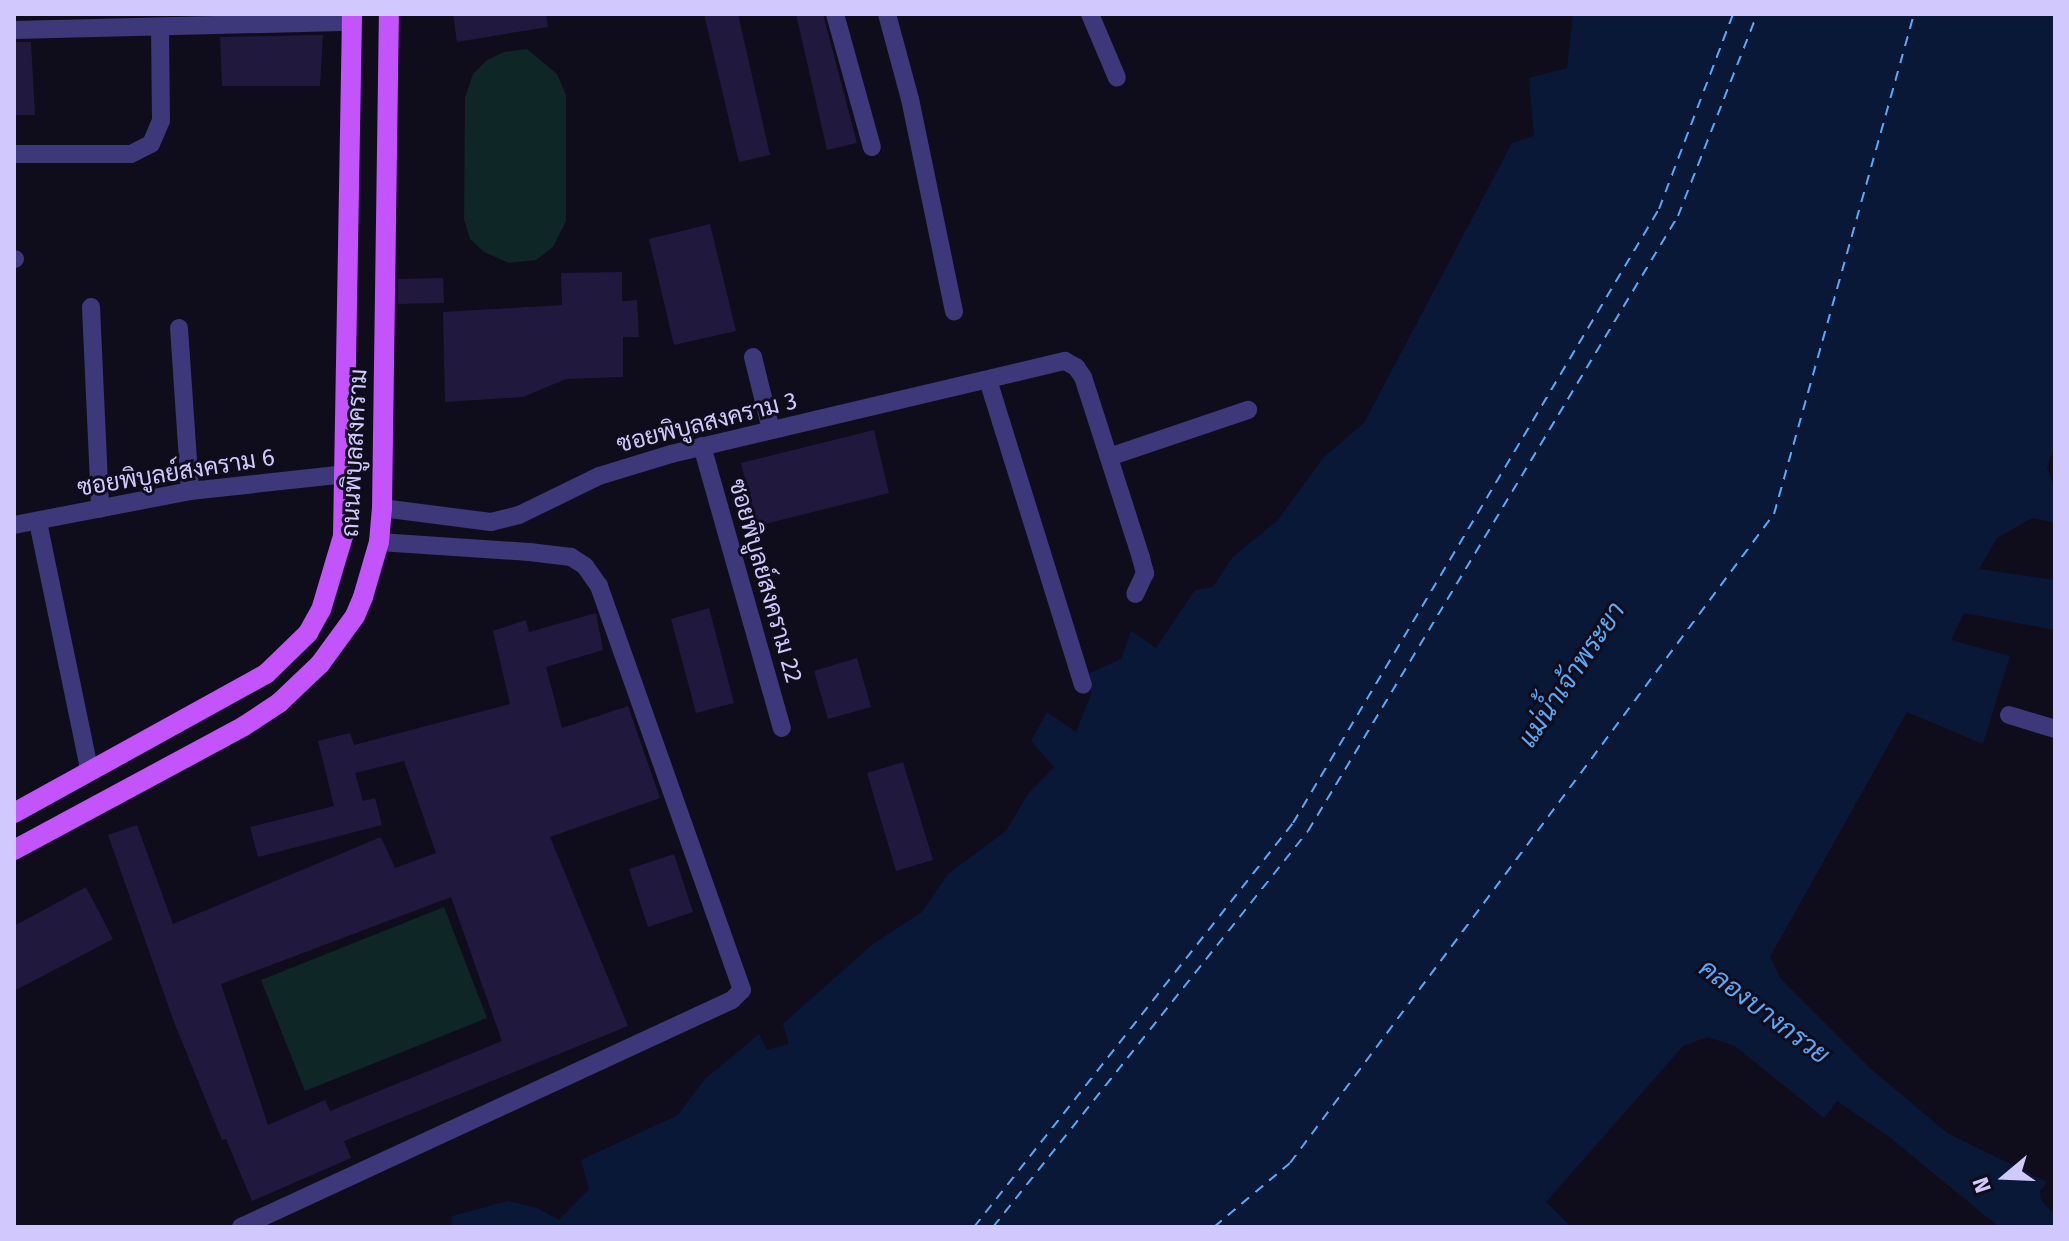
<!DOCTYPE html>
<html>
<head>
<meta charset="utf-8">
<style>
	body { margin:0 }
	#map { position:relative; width:2069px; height:1241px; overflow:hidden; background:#0f0c1c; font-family:"Fira Sans",Sarabun,sans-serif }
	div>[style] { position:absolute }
	.green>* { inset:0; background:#0f2626 }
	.water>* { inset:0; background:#0a1838 }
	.ferry>* { height:2px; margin-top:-1px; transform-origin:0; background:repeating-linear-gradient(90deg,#59a9fb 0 10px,transparent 0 18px) }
	.building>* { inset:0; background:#21183d }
	.street>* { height:18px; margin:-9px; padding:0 9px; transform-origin:9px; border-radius:9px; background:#3d387a }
	.primary>* { height:20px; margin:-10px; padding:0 10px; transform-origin:10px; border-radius:10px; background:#c353fb }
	span { translate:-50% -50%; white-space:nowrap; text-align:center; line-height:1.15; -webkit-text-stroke:6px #0f0c1c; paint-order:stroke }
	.street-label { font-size:24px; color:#d1c9fe }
	.water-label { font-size:26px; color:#59a9fb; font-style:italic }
	.frame { position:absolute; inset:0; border:16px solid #d1c9fe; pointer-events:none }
	.north { position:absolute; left:1965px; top:1137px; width:80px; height:80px; -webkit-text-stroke:6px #0f0c1c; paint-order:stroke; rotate:251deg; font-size:22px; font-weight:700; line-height:32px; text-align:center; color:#d1c9fe }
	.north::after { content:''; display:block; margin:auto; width:28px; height:36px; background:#d1c9fe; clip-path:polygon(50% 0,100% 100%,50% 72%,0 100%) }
</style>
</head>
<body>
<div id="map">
	<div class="green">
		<i style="clip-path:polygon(527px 49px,557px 74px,566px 95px,566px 221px,553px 247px,536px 260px,509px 263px,484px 252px,470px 239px,464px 219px,465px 98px,473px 74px,487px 60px,504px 52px)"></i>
		<i style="clip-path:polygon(444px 907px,487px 1018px,305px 1091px,261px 980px)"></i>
	</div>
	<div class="water">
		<i style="clip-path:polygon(1573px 14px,2055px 14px,2055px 446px,2047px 467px,2055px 490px,2055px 523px,2032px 518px,1997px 538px,1979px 569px,2055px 580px,2055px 630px,1964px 613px,1951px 640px,2010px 656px,1983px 744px,1907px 712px,1770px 957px,1781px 979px,1870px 1068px,1947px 1133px,2047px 1182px,2040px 1191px,2041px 1200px,2055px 1215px,2055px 1227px,1999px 1227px,1888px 1136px,1837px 1101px,1824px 1118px,1735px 1046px,1707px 1037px,1683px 1046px,1546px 1202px,1571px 1227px,451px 1227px,452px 1216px,508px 1201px,537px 1208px,559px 1220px,589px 1189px,581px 1160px,678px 1115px,704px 1080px,759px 1034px,767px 1050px,789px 1044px,783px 1024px,873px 944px,922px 912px,948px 874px,1006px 831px,1028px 794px,1054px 767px,1031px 741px,1047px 712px,1076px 732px,1091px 694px,1090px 673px,1121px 659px,1131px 631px,1156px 648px,1195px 590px,1213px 587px,1232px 558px,1278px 520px,1323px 458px,1364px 423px,1512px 143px,1534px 136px,1529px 78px,1567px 68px)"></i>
	</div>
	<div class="ferry">
		<i style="left:974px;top:1227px;width:515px;rotate:-51.71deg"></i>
		<i style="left:1293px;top:823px;width:715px;rotate:-59.2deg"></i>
		<i style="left:1659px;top:209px;width:209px;rotate:-69.2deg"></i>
		<i style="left:993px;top:1227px;width:506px;rotate:-51.5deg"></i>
		<i style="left:1308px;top:831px;width:718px;rotate:-58.97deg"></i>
		<i style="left:1678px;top:216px;width:217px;rotate:-68.6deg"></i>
		<i style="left:1214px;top:1227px;width:99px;rotate:-40.1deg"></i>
		<i style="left:1290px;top:1163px;width:810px;rotate:-53.29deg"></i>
		<i style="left:1774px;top:514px;width:519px;rotate:-74.36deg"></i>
	</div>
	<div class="building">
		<i style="clip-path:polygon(453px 14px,546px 14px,548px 27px,457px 42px)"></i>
		<i style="clip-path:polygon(704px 14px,738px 14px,770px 155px,739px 162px)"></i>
		<i style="clip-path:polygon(796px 14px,823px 14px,857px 143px,827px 150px)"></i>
		<i style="clip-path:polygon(323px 35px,320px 86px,222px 86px,220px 37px)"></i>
		<i style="clip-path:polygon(14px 42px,31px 42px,35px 115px,14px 115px)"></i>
		<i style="clip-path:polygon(710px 224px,736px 331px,674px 345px,649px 239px)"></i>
		<i style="clip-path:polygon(622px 272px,622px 301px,637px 300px,639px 337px,623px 337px,623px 377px,566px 379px,523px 397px,445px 402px,443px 312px,562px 305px,561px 273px)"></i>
		<i style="clip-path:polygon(443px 278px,444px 303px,398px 304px,398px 279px)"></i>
		<i style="clip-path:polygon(874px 430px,889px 493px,757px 526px,741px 463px)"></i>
		<i style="clip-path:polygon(709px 608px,734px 703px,696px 713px,671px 619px)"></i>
		<i style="clip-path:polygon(evenodd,596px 613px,603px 650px,546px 667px,562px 728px,628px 706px,660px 798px,550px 837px,628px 1026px,344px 1141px,351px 1158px,252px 1201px,226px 1139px,222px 1140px,174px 1022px,108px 835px,137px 825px,173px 924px,381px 837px,395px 868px,436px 853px,404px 761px,355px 773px,363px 801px,375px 798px,382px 825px,258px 857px,250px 827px,334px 806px,318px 741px,350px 733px,354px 745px,510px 704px,493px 631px,526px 620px,529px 632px,596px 613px,451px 897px,502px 1041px,330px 1111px,325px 1100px,268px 1125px,221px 984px,451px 897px)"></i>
		<i style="clip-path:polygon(857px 658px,871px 707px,828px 719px,814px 671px)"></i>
		<i style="clip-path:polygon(903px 762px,933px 860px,896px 871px,867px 773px)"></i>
		<i style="clip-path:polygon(674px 854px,693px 912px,648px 927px,629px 869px)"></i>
		<i style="clip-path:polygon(86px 887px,113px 939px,14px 991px,14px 926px)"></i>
	</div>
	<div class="street">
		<i style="left:835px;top:14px;width:138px;rotate:74.5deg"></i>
		<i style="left:887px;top:14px;width:88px;rotate:74.9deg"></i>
		<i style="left:910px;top:99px;width:217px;rotate:78.3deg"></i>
		<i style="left:1090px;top:14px;width:69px;rotate:67.1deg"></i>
		<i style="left:14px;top:30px;width:338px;rotate:-1.4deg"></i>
		<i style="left:14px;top:154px;width:117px"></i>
		<i style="left:131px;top:154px;width:22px;rotate:-27deg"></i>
		<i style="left:151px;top:144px;width:25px;rotate:-67deg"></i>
		<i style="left:161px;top:121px;width:93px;rotate:-90.6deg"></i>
		<i style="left:14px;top:259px;width:1px"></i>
		<i style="left:91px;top:307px;width:202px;rotate:87.4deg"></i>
		<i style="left:179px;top:328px;width:163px;rotate:86.1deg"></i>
		<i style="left:753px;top:357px;width:75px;rotate:76.1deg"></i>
		<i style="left:988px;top:380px;width:319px;rotate:72.7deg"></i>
		<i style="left:702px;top:446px;width:293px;rotate:74.2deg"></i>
		<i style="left:1109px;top:457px;width:147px;rotate:-18.7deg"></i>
		<i style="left:382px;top:508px;width:110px;rotate:7.3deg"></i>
		<i style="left:491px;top:522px;width:29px;rotate:-14deg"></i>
		<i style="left:519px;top:515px;width:89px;rotate:-26deg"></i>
		<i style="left:599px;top:476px;width:75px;rotate:-17deg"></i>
		<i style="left:671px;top:454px;width:405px;rotate:-13.3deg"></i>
		<i style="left:1065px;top:361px;width:13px;rotate:29deg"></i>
		<i style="left:1076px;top:367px;width:12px;rotate:55deg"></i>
		<i style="left:1083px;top:377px;width:190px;rotate:72.2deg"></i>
		<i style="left:1141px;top:558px;width:16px;rotate:75deg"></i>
		<i style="left:1145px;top:573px;width:23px;rotate:115deg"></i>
		<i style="left:38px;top:522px;width:255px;rotate:78.3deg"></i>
		<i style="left:14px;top:525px;width:179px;rotate:-10.9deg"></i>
		<i style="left:190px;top:491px;width:157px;rotate:-6.2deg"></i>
		<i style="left:2009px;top:715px;width:48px;rotate:16.9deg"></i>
		<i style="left:241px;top:1227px;width:541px;rotate:-24.81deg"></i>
		<i style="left:732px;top:1000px;width:14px;rotate:-45deg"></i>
		<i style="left:742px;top:990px;width:429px;rotate:-109.5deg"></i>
		<i style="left:599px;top:586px;width:24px;rotate:-125deg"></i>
		<i style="left:585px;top:566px;width:17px;rotate:-147deg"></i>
		<i style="left:571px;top:557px;width:42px;rotate:-173.2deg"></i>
		<i style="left:529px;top:552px;width:150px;rotate:-176.2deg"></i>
	</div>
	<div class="primary">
		<i style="left:14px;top:813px;width:288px;rotate:-28.9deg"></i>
		<i style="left:266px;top:674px;width:59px;rotate:-44.3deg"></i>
		<i style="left:308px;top:633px;width:26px;rotate:-61deg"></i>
		<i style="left:321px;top:610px;width:77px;rotate:-73.4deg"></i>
		<i style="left:343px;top:536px;width:522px;rotate:-89.01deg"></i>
		<i style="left:14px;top:850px;width:261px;rotate:-28.3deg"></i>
		<i style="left:244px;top:726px;width:42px;rotate:-33.3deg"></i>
		<i style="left:279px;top:703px;width:57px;rotate:-43.6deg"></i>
		<i style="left:320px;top:664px;width:59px;rotate:-53.9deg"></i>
		<i style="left:355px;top:616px;width:21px;rotate:-67deg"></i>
		<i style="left:363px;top:597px;width:57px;rotate:-73.8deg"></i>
		<i style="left:379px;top:542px;width:34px;rotate:-85deg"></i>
		<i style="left:382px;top:508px;width:494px;rotate:-89.2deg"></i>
	</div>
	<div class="street-label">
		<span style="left:707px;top:423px;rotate:-14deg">ซอยพิบูลสงคราม 3</span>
		<span style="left:355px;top:453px;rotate:-87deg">ถนนพิบูลสงคราม</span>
		<span style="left:176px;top:473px;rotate:-9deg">ซอยพิบูลย์สงคราม 6</span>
		<span style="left:765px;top:581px;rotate:74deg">ซอยพิบูลย์สงคราม 22</span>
	</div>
	<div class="water-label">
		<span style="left:1572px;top:675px;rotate:-56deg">แม่น้ำเจ้าพระยา</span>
		<span style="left:1764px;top:1012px;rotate:37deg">คลองบางกรวย</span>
	</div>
	<div class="frame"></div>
	<div class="north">N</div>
</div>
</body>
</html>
